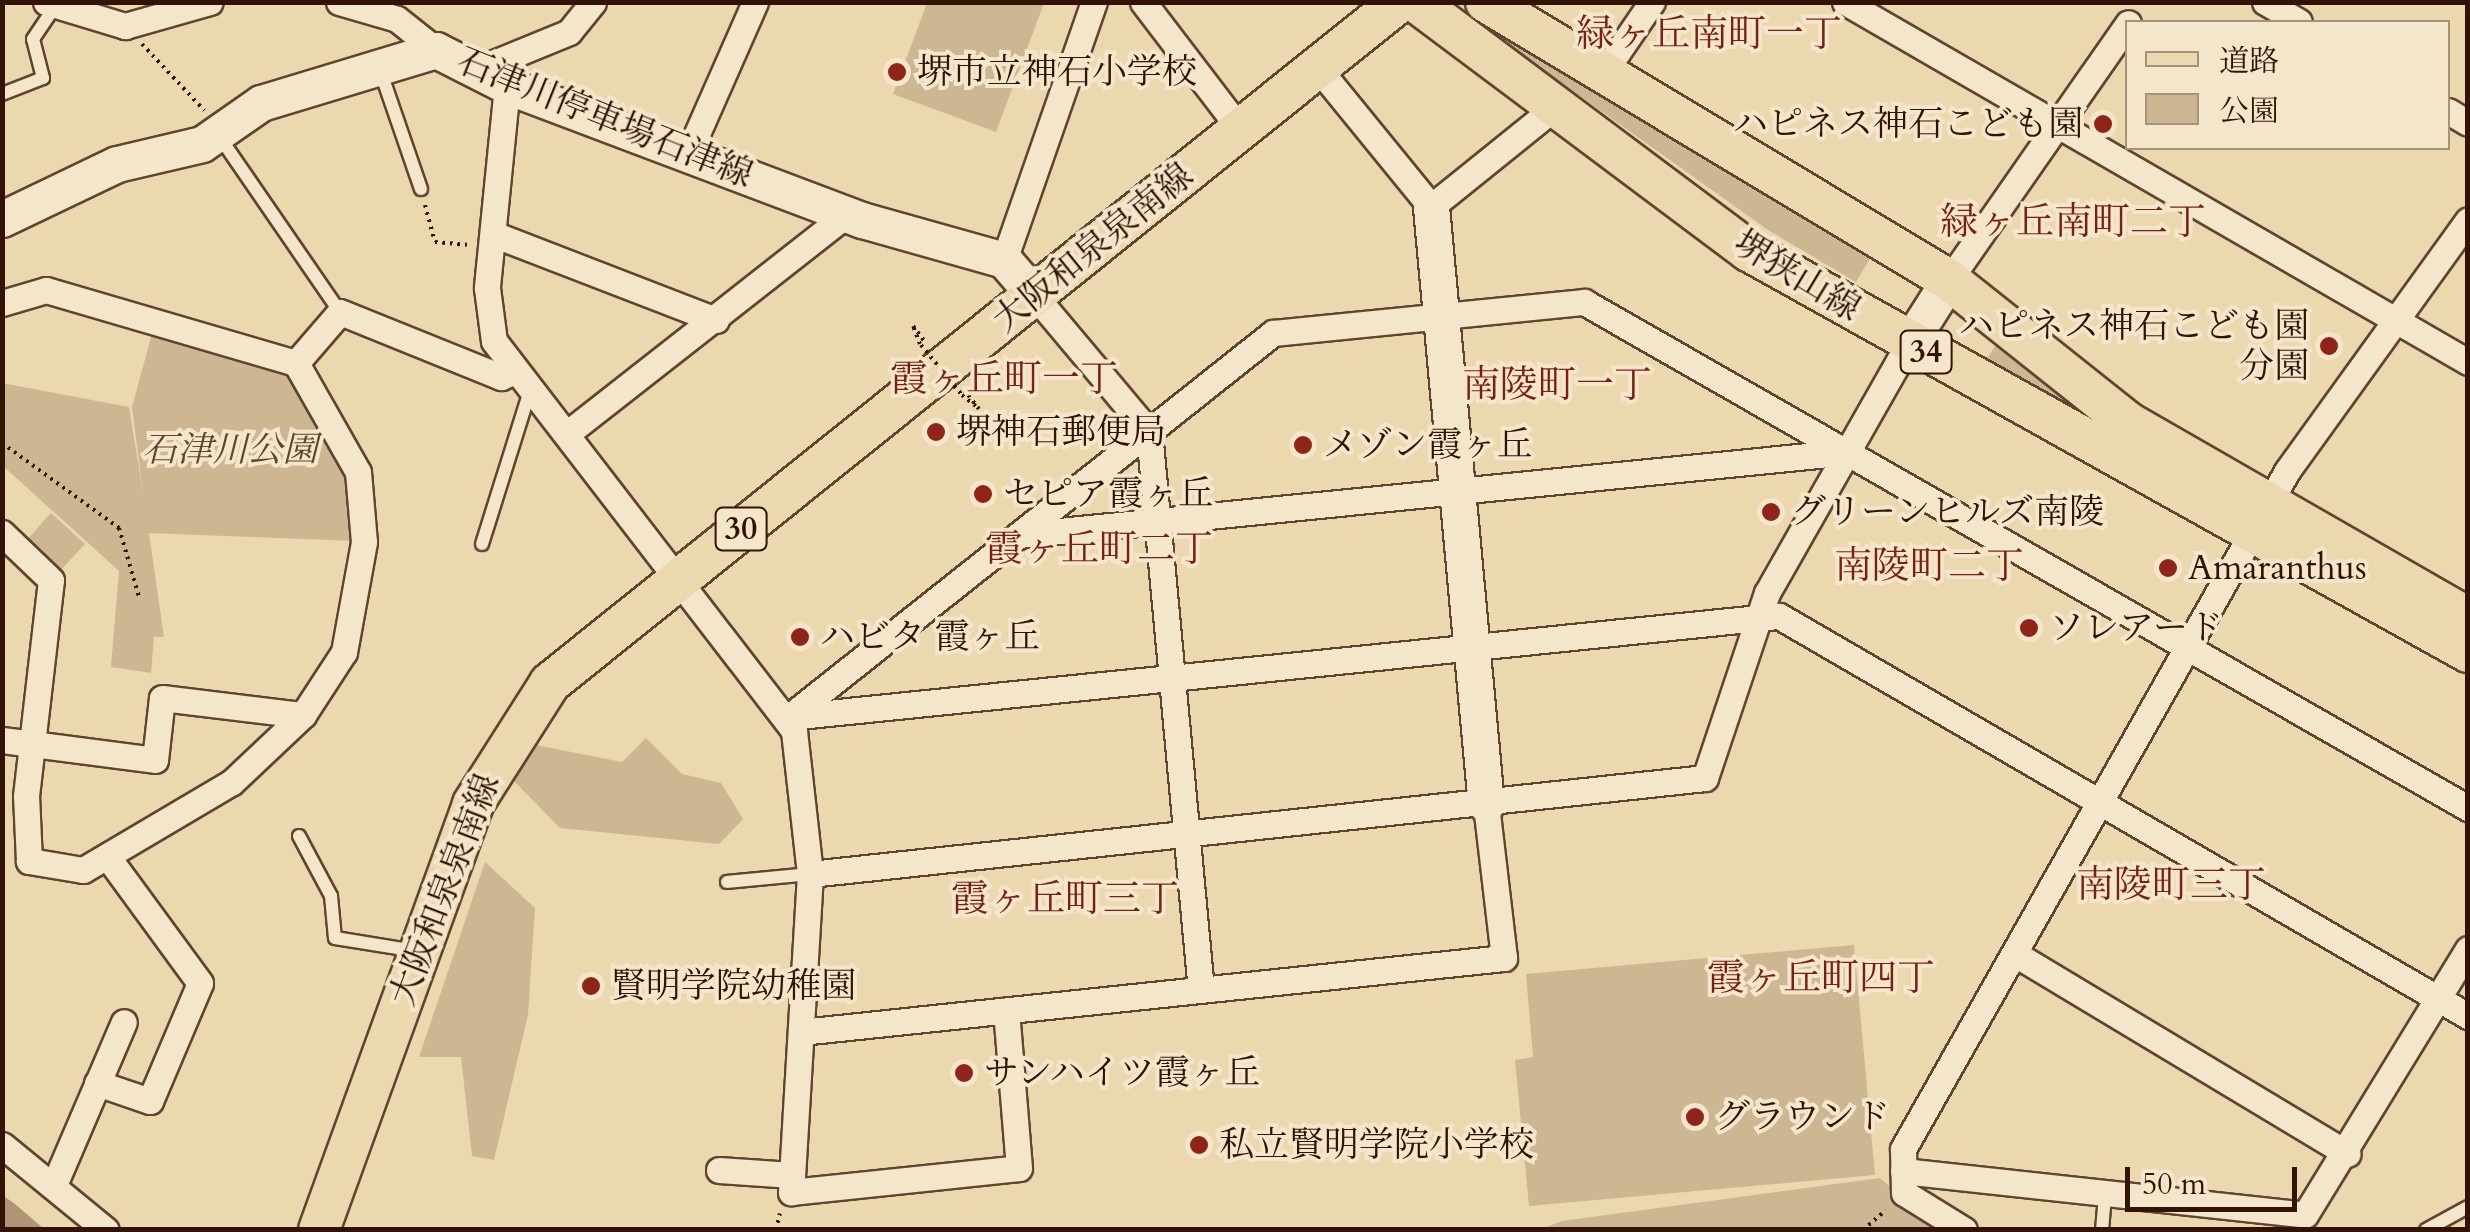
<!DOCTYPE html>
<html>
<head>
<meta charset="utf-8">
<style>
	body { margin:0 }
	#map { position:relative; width:2470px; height:1232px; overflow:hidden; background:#ecd8af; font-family:Cardo,"Noto Serif JP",serif }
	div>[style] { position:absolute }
	.green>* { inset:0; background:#ccb792 }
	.water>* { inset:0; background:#ad9575 }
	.path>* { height:4px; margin-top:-2px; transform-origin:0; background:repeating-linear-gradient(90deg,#321305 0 2.5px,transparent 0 7.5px) }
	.roads { filter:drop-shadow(2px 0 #604430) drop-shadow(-2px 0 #604430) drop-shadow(0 2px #604430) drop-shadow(0 -2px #604430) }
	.lane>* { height:12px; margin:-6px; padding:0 6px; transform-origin:6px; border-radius:6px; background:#f3e6cb }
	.street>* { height:25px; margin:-12.5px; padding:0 12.5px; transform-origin:12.5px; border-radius:12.5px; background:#f3e6cb }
	.secondary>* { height:35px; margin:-17.5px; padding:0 17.5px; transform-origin:17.5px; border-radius:17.5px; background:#f3e6cb }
	.primary>* { height:40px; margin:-20px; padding:0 20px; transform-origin:20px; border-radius:20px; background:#ecd8af }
	.path-bridge>* { height:4px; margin-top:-2px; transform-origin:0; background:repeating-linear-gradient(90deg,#321305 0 2.5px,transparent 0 7.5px) }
	.dots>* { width:28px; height:28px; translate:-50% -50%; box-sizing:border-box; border:5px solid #f3e6cb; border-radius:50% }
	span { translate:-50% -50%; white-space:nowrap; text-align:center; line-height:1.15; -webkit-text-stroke:8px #f3e6cb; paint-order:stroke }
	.shield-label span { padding:2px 8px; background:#f3e6cb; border:2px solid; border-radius:8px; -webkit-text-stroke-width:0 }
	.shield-label { font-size:32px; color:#321305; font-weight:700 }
	.poi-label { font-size:35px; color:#321305 }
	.left { translate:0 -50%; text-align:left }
	.right { translate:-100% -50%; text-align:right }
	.street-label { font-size:35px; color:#321305 }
	.park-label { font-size:35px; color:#60442f; font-style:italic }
	.neighbourhood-label { font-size:38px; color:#7a1f14 }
	.frame { position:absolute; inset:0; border:5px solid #321305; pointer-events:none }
	.legend { position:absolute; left:2125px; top:20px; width:325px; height:130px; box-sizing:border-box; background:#f3e6cb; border:2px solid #a6927c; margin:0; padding:12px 18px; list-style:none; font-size:30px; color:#321305 }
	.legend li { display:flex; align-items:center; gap:20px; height:50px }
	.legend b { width:50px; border:2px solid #a6927c }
	.scale { position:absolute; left:2125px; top:1167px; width:172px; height:45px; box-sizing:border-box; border:5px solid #321305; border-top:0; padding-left:12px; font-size:30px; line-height:35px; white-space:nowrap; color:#321305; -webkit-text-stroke:8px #f3e6cb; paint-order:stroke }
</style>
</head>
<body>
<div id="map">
	<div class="green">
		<i style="clip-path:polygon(927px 3px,1044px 3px,996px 132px,893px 94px)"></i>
		<i style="clip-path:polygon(1492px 23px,1874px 252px,1856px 282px,1768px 230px,1489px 31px)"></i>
		<i style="clip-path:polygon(153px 330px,286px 369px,347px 473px,355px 541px,149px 533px,164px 637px,154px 637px,151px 673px,111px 667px,119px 571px,3px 466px,2px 383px,129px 407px,143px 493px,132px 407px)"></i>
		<i style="clip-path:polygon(1997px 343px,2210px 485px,1984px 363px)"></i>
		<i style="clip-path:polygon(51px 513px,85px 544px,58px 573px,25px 542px)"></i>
		<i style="clip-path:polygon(646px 738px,682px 774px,721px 783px,743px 819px,719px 844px,560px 828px,514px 781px,536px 745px,622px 762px)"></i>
		<i style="clip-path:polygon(485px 862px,535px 908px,528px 1015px,494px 1160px,472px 1156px,461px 1057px,419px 1057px)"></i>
		<i style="clip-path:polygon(1854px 945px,1875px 1175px,1529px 1206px,1515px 1060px,1533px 1057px,1526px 974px)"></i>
		<i style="clip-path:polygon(1880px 1178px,1940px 1230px,1539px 1230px,1562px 1221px)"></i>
	</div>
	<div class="water">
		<i style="clip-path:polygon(2px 1195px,15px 1204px,44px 1229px,3px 1229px)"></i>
	</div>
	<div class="path">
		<i style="left:142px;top:44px;width:91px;rotate:46.8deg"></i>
		<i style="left:425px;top:205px;width:38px;rotate:75deg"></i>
		<i style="left:435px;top:242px;width:32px;rotate:5deg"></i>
		<i style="left:920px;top:344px;width:19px;rotate:-111deg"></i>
		<i style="left:913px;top:326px;width:20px;rotate:53deg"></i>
		<i style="left:962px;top:395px;width:22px;rotate:39deg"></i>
		<i style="left:979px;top:409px;width:23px;rotate:-128deg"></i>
		<i style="left:2px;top:443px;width:145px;rotate:36deg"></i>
		<i style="left:119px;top:528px;width:72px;rotate:73.8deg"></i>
		<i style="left:776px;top:1230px;width:17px;rotate:-77deg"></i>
		<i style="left:1863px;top:1230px;width:30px;rotate:-41deg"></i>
	</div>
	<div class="roads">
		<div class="lane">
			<i style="left:380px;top:70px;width:126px;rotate:71deg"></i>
			<i style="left:2px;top:94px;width:44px;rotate:-21.3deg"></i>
			<i style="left:43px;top:78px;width:40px;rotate:-104.4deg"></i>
			<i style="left:33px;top:39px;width:40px;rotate:-56deg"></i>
			<i style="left:219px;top:136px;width:214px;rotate:55.5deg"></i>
			<i style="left:482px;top:544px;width:164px;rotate:-72.6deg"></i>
			<i style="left:299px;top:836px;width:68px;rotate:61.9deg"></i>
			<i style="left:331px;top:896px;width:42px;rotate:84.6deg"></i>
			<i style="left:335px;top:938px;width:81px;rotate:9.2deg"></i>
			<i style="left:727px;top:882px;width:83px;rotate:-5.5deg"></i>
			<i style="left:2102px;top:1230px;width:38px;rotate:-85deg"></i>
			<i style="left:2426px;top:1230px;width:48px;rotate:-28.7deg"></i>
		</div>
		<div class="street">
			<i style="left:46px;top:2px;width:83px;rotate:16.9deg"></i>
			<i style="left:125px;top:26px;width:88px;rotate:-15.8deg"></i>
			<i style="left:339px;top:2px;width:60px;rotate:16.3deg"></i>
			<i style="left:397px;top:19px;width:50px;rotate:38.5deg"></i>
			<i style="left:1143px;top:2px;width:160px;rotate:52.6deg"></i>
			<i style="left:1845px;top:2px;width:720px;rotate:30.02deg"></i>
			<i style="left:2265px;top:2px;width:39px;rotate:30deg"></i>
			<i style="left:1317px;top:67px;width:181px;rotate:50.8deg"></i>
			<i style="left:1431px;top:207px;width:159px;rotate:-38.9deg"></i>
			<i style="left:479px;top:69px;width:97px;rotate:-22.3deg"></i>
			<i style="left:569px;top:32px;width:38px;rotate:-51deg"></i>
			<i style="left:1604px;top:72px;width:85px;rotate:-55.6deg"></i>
			<i style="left:507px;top:86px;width:203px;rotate:95.7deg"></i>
			<i style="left:487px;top:288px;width:53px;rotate:82.5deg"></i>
			<i style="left:494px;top:341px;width:492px;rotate:52.4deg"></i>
			<i style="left:794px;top:731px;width:144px;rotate:83.6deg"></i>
			<i style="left:810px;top:874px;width:319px;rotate:93.4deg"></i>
			<i style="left:791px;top:1192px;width:229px;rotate:-6deg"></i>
			<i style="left:1019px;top:1168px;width:158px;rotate:-94.7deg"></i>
			<i style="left:2448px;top:111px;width:23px;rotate:31deg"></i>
			<i style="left:688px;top:154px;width:166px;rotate:-66.2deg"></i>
			<i style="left:493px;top:234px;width:239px;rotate:21.1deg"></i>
			<i style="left:1004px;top:260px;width:273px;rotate:-70.8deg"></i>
			<i style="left:1949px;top:280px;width:313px;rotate:-55.1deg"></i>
			<i style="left:1035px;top:296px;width:177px;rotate:50deg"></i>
			<i style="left:1149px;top:432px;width:560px;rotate:84.68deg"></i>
			<i style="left:2px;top:303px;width:46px;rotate:-16.5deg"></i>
			<i style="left:46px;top:290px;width:260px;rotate:16.3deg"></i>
			<i style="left:296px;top:363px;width:125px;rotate:60.4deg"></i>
			<i style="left:358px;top:472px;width:70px;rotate:85.1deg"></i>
			<i style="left:364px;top:542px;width:112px;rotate:100.3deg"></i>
			<i style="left:344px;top:652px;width:75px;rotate:123.1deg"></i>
			<i style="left:303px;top:715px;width:98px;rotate:136.7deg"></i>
			<i style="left:232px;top:782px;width:173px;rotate:149.4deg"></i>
			<i style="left:83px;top:870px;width:55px;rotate:-170.5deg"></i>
			<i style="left:29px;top:861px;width:65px;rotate:-92.6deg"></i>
			<i style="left:26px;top:796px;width:217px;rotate:-83.4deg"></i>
			<i style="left:51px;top:580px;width:68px;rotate:-136.2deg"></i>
			<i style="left:296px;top:363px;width:67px;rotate:-49.2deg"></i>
			<i style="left:340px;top:312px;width:174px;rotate:22deg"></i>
			<i style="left:501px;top:377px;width:16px;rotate:-22deg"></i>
			<i style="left:569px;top:432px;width:353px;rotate:-38.1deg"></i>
			<i style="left:1019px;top:535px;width:833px;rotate:-5.72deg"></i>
			<i style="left:789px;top:717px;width:618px;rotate:-38.43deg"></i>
			<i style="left:1273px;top:333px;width:313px;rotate:-5.7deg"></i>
			<i style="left:1584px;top:302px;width:1019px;rotate:29.79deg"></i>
			<i style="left:789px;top:717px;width:995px;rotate:-5.83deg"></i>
			<i style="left:1779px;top:616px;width:797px;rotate:30.14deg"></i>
			<i style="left:2px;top:740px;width:154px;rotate:7.4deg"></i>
			<i style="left:155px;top:760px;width:62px;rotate:-83.6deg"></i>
			<i style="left:162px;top:698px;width:142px;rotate:6.9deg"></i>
			<i style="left:810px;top:874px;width:900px;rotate:-6.12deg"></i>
			<i style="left:1705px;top:778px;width:195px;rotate:-71.5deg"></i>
			<i style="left:1767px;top:593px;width:288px;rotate:-60.4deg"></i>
			<i style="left:2015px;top:954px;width:388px;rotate:31deg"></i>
			<i style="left:801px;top:1032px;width:707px;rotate:-6.01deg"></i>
			<i style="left:1504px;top:958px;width:155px;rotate:-96.7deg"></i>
			<i style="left:97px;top:1083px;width:56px;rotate:18.8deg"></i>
			<i style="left:150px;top:1101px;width:128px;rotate:-67deg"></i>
			<i style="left:200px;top:983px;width:157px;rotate:-126.2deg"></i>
			<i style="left:2px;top:1145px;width:134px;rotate:39.3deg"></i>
			<i style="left:719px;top:1170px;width:73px;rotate:3.9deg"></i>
			<i style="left:1903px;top:1171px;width:404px;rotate:6.2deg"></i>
			<i style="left:2305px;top:1215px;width:312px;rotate:-58.5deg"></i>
			<i style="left:54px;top:1185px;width:177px;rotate:-66.8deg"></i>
			<i style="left:1964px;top:1230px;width:70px;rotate:-148.3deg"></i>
			<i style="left:1904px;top:1193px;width:44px;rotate:-91.3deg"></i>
			<i style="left:1903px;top:1149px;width:779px;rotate:-60.47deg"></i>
			<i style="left:2287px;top:471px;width:309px;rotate:-54.2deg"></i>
		</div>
		<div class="secondary">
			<i style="left:1431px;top:207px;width:600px;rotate:84.74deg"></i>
			<i style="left:2px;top:219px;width:127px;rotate:-25.6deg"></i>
			<i style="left:117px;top:164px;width:87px;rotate:-13.2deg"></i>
			<i style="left:202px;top:144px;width:72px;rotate:-34.8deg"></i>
			<i style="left:261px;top:103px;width:183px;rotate:-16.8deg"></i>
			<i style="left:436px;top:50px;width:80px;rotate:26.9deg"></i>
			<i style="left:507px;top:86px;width:379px;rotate:20.7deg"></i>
			<i style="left:862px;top:220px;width:148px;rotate:15.7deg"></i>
			<i style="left:1004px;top:260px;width:48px;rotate:49.3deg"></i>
			<i style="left:1909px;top:343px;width:75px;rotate:-57.6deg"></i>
		</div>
		<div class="primary">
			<i style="left:1416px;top:2px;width:416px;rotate:36.8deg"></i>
			<i style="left:1749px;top:251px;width:823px;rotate:29.15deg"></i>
			<i style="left:1486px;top:2px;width:540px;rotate:30.98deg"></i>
			<i style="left:1949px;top:280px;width:230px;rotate:38.5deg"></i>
			<i style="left:2129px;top:423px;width:391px;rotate:29.9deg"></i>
			<i style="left:319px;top:1230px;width:453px;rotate:-70.1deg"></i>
			<i style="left:473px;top:804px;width:143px;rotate:-57.5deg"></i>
			<i style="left:550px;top:683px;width:1088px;rotate:-38.73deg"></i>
		</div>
	</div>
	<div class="path-bridge">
		<i style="left:921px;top:345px;width:65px;rotate:50.6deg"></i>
	</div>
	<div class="dots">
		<i style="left:897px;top:72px;background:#8f2418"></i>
		<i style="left:2103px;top:124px;background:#8f2418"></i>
		<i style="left:2329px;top:346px;background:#8f2418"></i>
		<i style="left:936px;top:432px;background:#8f2418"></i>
		<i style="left:1303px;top:445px;background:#8f2418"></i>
		<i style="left:983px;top:494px;background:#8f2418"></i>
		<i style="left:1771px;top:512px;background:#8f2418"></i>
		<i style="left:2168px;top:568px;background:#8f2418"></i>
		<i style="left:2029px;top:628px;background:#8f2418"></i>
		<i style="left:800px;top:637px;background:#8f2418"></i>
		<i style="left:591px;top:986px;background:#8f2418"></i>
		<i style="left:964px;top:1073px;background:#8f2418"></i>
		<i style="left:1695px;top:1117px;background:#8f2418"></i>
		<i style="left:1199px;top:1145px;background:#8f2418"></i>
	</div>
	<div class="shield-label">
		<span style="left:1926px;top:352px">34</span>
		<span style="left:741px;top:529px">30</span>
	</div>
	<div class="poi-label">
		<span class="left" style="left:917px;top:72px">堺市立神石小学校</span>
		<span class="right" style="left:2083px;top:124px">ハピネス神石こども園</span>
		<span class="right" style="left:2309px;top:346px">ハピネス神石こども園<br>分園</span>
		<span class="left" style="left:956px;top:432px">堺神石郵便局</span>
		<span class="left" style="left:1323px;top:445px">メゾン霞ヶ丘</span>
		<span class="left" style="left:1003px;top:494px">セピア霞ヶ丘</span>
		<span class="left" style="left:1791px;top:512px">グリーンヒルズ南陵</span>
		<span class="left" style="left:2188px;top:568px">Amaranthus</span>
		<span class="left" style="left:2049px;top:628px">ソレアード</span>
		<span class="left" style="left:820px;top:637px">ハビタ 霞ヶ丘</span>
		<span class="left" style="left:611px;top:986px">賢明学院幼稚園</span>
		<span class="left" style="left:984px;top:1073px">サンハイツ霞ヶ丘</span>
		<span class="left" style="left:1715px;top:1117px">グラウンド</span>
		<span class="left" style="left:1219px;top:1145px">私立賢明学院小学校</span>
	</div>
	<div class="street-label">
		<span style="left:605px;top:118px;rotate:22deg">石津川停車場石津線</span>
		<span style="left:1093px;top:248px;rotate:-39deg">大阪和泉泉南線</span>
		<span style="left:1797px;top:276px;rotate:31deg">堺狭山線</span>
		<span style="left:445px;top:890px;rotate:-69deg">大阪和泉泉南線</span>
	</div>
	<div class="park-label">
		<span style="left:230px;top:450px">石津川公園</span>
	</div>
	<div class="neighbourhood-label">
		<span style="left:1709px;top:35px">緑ヶ丘南町一丁</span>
		<span style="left:2073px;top:223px">緑ヶ丘南町二丁</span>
		<span style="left:1004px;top:380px">霞ヶ丘町一丁</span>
		<span style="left:1557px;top:386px">南陵町一丁</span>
		<span style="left:1099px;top:550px">霞ヶ丘町二丁</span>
		<span style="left:1929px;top:567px">南陵町二丁</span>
		<span style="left:2171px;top:886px">南陵町三丁</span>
		<span style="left:1065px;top:900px">霞ヶ丘町三丁</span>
		<span style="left:1821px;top:979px">霞ヶ丘町四丁</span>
	</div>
	<div class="frame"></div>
	<ul class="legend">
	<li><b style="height:12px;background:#ecd8af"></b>道路</li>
	<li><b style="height:28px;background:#ccb792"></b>公園</li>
	</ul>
	<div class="scale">50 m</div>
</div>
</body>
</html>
